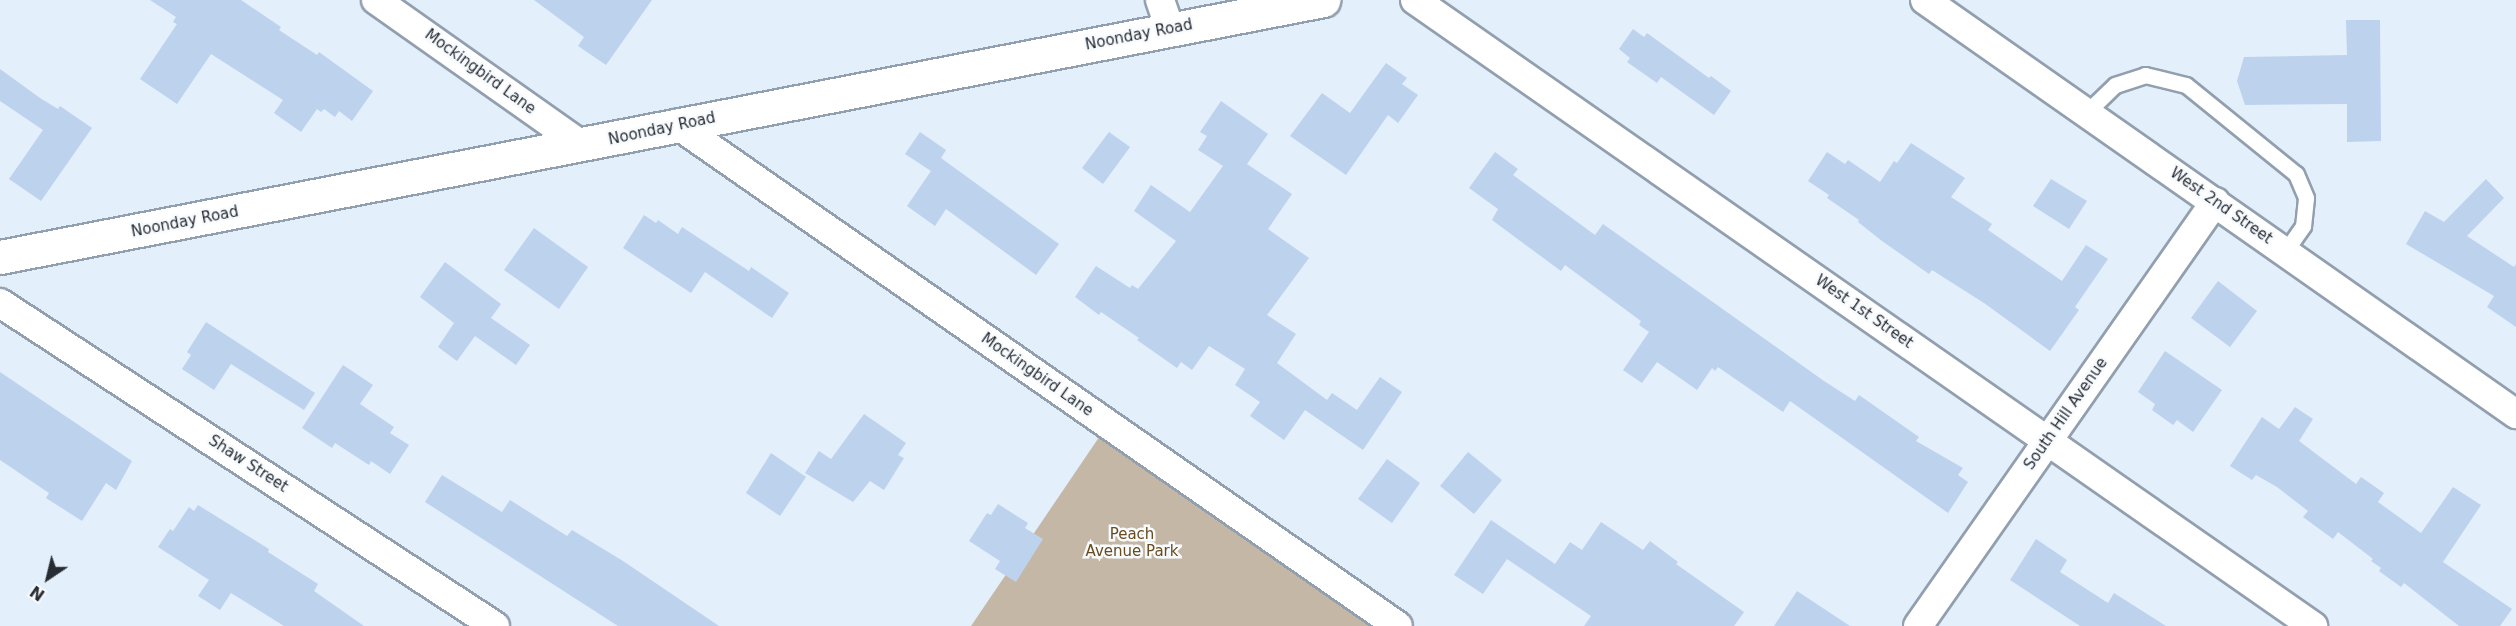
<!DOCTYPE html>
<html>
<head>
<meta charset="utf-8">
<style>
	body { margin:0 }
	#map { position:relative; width:2516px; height:626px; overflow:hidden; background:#e4effc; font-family:"DejaVu Sans",sans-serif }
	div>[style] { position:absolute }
	.green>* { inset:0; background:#c5b7a6 }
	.building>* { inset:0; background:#bdd2ec }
	.roads { filter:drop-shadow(2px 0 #929fae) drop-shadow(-2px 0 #929fae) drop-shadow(0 2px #929fae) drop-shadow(0 -2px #929fae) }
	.service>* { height:15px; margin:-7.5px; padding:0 7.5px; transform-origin:7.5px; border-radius:7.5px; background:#fff }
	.minor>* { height:28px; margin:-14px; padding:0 14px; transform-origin:14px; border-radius:14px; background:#fff }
	.tertiary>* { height:33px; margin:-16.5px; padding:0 16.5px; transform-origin:16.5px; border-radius:16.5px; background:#fff }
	span { translate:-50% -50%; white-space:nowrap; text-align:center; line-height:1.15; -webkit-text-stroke:5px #f8fbfe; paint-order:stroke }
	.street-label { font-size:15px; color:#282d34 }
	.park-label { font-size:15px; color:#694b1e }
	.north { position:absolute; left:18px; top:548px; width:60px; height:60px; -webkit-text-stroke:4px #f8fbfe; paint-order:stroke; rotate:215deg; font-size:16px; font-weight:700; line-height:24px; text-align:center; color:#282d34 }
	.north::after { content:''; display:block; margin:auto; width:21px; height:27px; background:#282d34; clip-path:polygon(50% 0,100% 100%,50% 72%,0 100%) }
</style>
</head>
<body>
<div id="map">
	<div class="green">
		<i style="clip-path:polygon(1108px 424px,1398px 626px,971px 626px)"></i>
	</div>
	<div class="building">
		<i style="clip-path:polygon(150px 0,241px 0,281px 27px,279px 30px,317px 55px,319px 52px,373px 91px,352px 121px,339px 111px,335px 117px,324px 109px,321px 112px,317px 109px,301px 132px,274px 113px,283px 100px,211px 54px,177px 104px,140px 79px,177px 24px,173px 22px,176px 17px)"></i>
		<i style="clip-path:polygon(534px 0,652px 0,606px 65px,578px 46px,584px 37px)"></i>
		<i style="clip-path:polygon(2346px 20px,2380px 20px,2381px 141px,2347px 142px,2347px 104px,2245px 105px,2237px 81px,2244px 57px,2347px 55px)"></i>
		<i style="clip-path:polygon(1633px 29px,1644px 37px,1647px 33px,1709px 78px,1711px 76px,1731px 91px,1714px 115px,1661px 77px,1657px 83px,1627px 62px,1630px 58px,1619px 49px)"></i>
		<i style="clip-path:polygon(1386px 63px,1407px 78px,1402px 84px,1418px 95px,1398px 123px,1388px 115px,1346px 175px,1290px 136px,1322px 93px,1350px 113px)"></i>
		<i style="clip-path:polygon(0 69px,40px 98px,58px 109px,60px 106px,92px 128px,41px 201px,9px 179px,43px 130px,0 101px)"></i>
		<i style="clip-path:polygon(1221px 101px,1268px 134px,1247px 164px,1292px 194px,1268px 229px,1309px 258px,1267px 315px,1296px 334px,1277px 363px,1327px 400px,1332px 393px,1357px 410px,1380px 377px,1402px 392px,1363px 450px,1305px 410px,1284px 440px,1250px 416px,1260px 402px,1235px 385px,1245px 369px,1209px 346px,1192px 370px,1181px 362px,1177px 368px,1137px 340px,1139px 338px,1101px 312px,1099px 315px,1075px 297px,1096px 266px,1130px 288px,1132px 285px,1138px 289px,1176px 241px,1134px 211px,1151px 185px,1190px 212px,1223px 166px,1198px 150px,1207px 136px,1200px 132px)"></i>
		<i style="clip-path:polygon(920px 132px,946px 150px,941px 158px,1059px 244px,1036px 275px,946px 209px,935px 226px,907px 206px,931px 171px,905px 154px)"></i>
		<i style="clip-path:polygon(1109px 132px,1130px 147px,1103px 184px,1082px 168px)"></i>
		<i style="clip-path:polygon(1911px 143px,1965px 178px,1951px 197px,1992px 224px,1988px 230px,2062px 281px,2086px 245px,2108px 259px,2075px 307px,2079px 310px,2050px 351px,1984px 303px,1932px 270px,1929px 274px,1882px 241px,1858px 222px,1859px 220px,1827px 198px,1829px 195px,1808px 181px,1827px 152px,1845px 164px,1848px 160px,1880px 182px,1894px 161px,1897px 163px)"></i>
		<i style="clip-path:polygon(1495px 152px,1518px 169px,1513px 175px,1595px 235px,1603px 224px,1824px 381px,1855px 401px,1859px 395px,1919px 437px,1916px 441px,1963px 468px,1958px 475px,1968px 482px,1948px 513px,1790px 401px,1783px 412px,1718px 367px,1715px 371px,1712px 368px,1697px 390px,1657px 362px,1642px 383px,1623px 370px,1649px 332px,1639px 325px,1641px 321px,1565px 265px,1561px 271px,1492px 220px,1498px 209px,1469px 188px)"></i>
		<i style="clip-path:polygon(2051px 179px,2087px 201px,2069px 229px,2033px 206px)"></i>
		<i style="clip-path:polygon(2486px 179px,2504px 198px,2467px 236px,2514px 267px,2516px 264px,2516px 327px,2487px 307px,2494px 296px,2406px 244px,2425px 211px,2444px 222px)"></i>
		<i style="clip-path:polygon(644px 215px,656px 223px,658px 220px,678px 234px,682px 227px,749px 271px,751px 267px,789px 293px,772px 318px,705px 272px,691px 293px,623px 248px)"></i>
		<i style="clip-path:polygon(534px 228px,588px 267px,559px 309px,504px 270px)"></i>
		<i style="clip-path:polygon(445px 262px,501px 304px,491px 318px,530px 345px,516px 365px,475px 336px,457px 361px,438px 347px,454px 323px,420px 297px)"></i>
		<i style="clip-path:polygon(2218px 281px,2257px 311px,2230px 347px,2191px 318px)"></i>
		<i style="clip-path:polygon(206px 322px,315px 393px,304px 410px,231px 364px,214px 390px,182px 369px,191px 355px,187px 352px)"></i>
		<i style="clip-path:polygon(2165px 351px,2222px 390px,2193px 432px,2177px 420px,2173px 425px,2152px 410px,2155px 404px,2138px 392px)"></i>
		<i style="clip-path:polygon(343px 365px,373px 385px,360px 404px,394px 427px,390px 433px,409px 445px,390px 474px,371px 461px,369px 465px,335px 443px,332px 448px,302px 428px)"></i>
		<i style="clip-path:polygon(0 372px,132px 461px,116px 490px,106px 483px,82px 521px,46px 498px,49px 493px,0 460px)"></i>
		<i style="clip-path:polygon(2295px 407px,2313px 419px,2299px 441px,2356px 484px,2361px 477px,2384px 493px,2378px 502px,2421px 533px,2453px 487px,2481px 505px,2443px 562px,2512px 609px,2500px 626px,2459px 626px,2404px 583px,2401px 587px,2379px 571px,2381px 568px,2371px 561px,2373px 559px,2338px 532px,2333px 539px,2303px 517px,2308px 511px,2277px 487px,2256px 475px,2252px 480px,2230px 466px,2262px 417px,2279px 429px)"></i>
		<i style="clip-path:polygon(864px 414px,906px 443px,898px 455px,904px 458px,884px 490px,870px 481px,853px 502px,805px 473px,819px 451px,831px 459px)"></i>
		<i style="clip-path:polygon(1468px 452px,1502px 480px,1474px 514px,1440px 486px)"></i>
		<i style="clip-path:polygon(771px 453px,806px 477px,780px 516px,746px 493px)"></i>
		<i style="clip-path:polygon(1387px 459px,1420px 483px,1392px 523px,1358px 499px)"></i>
		<i style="clip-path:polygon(442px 475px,502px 512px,510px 500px,567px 536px,572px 530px,623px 561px,719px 626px,618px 626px,425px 502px)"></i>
		<i style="clip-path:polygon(998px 504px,1028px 523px,1025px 528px,1043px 539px,1016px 582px,995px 569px,1000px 561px,969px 541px,987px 513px,991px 515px)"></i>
		<i style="clip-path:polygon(198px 505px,269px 549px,268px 552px,318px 584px,314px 591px,364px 626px,284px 626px,231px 593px,220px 610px,198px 596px,209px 580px,158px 547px,170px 529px,173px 531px,189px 507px,194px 511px)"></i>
		<i style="clip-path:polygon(1491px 520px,1555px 564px,1570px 542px,1582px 550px,1601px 522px,1643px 550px,1650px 541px,1678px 562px,1676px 564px,1744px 612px,1734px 626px,1584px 626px,1591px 616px,1507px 559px,1483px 594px,1454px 575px)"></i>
		<i style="clip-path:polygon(2036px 539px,2067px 560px,2060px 572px,2108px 603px,2114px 593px,2166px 626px,2080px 626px,2010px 580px)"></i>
		<i style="clip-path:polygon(1797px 591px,1850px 626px,1774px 626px)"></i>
	</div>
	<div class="roads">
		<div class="service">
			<i style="left:2086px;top:113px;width:40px;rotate:-44deg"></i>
			<i style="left:2115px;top:85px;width:32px;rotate:-18deg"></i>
			<i style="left:2145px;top:75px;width:42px;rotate:13.7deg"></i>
			<i style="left:2186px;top:85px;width:141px;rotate:39deg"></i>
			<i style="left:2296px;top:174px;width:26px;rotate:67deg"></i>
			<i style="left:2306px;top:198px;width:28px;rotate:96deg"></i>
			<i style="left:2303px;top:226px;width:32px;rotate:125deg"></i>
		</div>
		<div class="minor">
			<i style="left:376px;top:0;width:253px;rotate:35.2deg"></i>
			<i style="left:1160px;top:0;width:31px;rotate:71deg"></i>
			<i style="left:1415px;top:0;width:1095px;rotate:34.88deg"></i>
			<i style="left:1925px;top:0;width:722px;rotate:35.01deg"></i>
			<i style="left:676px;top:124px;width:879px;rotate:34.81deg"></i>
			<i style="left:0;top:303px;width:591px;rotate:33.13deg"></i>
			<i style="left:1918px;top:626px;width:518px;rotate:-54.99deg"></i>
		</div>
		<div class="tertiary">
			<i style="left:0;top:257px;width:1348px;rotate:-10.99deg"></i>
		</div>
	</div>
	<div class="street-label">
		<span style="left:1139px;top:35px;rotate:-11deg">Noonday Road</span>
		<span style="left:480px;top:72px;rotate:36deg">Mockingbird Lane</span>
		<span style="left:662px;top:129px;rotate:-12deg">Noonday Road</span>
		<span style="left:2221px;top:206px;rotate:35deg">West 2nd Street</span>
		<span style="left:185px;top:222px;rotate:-11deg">Noonday Road</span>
		<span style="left:1864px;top:312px;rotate:35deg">West 1st Street</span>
		<span style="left:1037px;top:375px;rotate:35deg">Mockingbird Lane</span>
		<span style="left:2066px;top:414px;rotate:-55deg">South Hill Avenue</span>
		<span style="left:248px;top:464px;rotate:33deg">Shaw Street</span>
	</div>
	<div class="park-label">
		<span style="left:1132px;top:543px">Peach<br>Avenue Park</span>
	</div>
	<div class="north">N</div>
</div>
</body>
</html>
